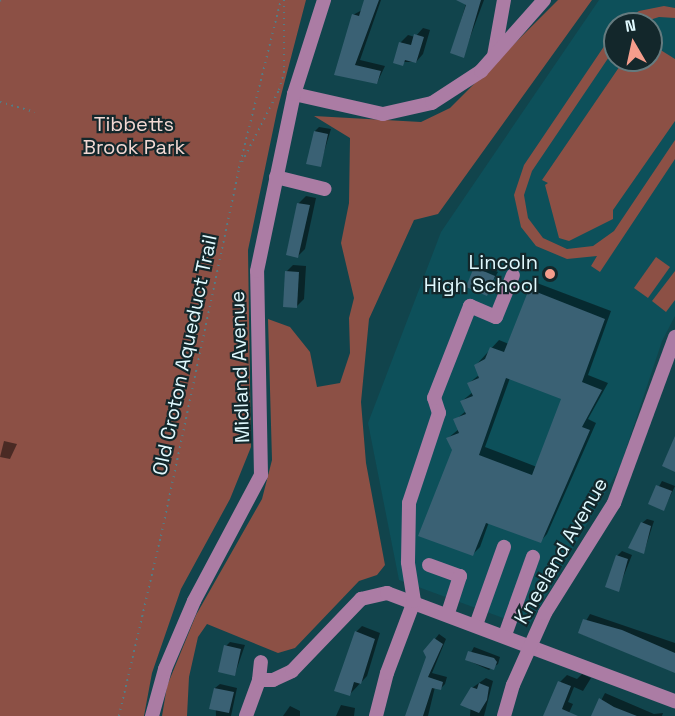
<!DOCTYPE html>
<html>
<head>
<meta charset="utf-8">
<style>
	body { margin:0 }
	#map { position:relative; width:675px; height:716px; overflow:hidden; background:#11444c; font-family:"Space Grotesk",sans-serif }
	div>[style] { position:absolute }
	.built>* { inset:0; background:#0d505a }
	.green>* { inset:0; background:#8c5045 }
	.shadow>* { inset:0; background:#0007 }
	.building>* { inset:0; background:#3a6174 }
	.path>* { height:2px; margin-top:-1px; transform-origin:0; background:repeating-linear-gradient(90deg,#537d85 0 1.5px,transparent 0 6px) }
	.minor>* { height:14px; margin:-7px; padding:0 7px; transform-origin:7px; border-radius:7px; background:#ab7ca4 }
	.dots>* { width:16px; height:16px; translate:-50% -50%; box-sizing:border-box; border:3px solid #13272b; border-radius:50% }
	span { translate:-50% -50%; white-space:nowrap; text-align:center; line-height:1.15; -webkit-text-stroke:4.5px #13272b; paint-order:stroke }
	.park-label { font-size:20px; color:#f2d8d3 }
	.poi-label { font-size:20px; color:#e0f9fe }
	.right { translate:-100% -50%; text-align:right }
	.street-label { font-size:20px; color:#e0f9fe }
	.north { position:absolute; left:603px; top:12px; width:60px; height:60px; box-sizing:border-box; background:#13272b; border:2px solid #657b7f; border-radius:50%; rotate:351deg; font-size:16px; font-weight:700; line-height:24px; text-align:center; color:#e0f9fe }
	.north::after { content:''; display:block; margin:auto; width:21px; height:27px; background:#f49d8c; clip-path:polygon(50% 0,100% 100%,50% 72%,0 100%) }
</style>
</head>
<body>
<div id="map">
	<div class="built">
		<i style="clip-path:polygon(evenodd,599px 0,675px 0,675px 316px,662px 341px,620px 467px,528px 627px,399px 580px,368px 423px,441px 232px,599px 0,615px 24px,651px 24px,651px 60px,615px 60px,615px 24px)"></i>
	</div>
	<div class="green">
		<i style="clip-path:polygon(0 0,306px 0,277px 111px,248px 250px,251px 447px,230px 499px,181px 589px,152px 673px,144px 716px,0 716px)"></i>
		<i style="clip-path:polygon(558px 0,592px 0,438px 214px,414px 220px,369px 319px,361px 402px,366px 463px,385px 565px,377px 575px,359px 581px,295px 648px,278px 653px,207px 624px,198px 637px,189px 677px,187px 716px,162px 716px,167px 686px,196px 615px,262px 499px,272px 460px,268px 319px,290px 327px,310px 352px,317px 387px,340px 383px,350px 353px,349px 318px,354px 298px,341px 243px,349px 203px,350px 138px,314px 116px,421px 122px,450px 108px)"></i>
		<i style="clip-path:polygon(664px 6px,675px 8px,675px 18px,659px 17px,637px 24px,620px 24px,639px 11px)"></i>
		<i style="clip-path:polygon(615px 30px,615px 48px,532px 171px,524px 195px,528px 218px,543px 238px,567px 249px,593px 246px,614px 231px,675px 140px,675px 159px,600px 272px,591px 266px,597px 256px,567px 259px,536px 246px,521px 227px,514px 195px,524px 165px)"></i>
		<i style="clip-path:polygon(651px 44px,675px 59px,675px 121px,613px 210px,613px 219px,569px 241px,559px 238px,545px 185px,548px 183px,542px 180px,624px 60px,651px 60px)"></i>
		<i style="clip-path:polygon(656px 257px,670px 267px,648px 298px,634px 288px)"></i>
		<i style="clip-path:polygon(675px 271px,675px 300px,666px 312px,652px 301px)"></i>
	</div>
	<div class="shadow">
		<i style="clip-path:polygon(365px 0,381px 0,360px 60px,385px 66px,377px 83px,336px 74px,353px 15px,362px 10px)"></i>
		<i style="clip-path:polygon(467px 0,484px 0,463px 56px,452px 52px)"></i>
		<i style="clip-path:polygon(423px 28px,430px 30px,423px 54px,416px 62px,395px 62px,401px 42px,408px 35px,415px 37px)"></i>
		<i style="clip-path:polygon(319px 127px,331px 129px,320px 165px,315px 131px)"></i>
		<i style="clip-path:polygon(306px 196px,316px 198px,305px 249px,298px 256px,299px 203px)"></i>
		<i style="clip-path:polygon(480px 264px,498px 272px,486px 294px,475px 268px)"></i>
		<i style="clip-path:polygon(293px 265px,306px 266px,304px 299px,297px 306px,286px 272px)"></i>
		<i style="clip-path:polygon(evenodd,537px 283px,611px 311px,588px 375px,608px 383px,588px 419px,596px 423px,547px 534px,540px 542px,489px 522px,480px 547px,473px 554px,453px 450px,448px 438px,459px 429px,455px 420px,466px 411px,462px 401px,473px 392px,469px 383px,479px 375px,476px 365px,499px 340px,509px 344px,530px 290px,537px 283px,510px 378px,563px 398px,537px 467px,485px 447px,510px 378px)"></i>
		<i style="clip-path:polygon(4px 441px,17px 444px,10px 459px,0 457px)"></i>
		<i style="clip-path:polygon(662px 481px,675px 486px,664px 509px,650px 503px)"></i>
		<i style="clip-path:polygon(647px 519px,654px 521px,644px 552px,642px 523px)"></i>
		<i style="clip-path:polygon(622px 551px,632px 555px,618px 590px,617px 556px)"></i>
		<i style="clip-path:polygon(590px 614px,675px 643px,675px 672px,579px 633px)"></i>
		<i style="clip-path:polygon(362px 626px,380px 633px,367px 676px,350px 694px,356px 632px)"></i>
		<i style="clip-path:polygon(439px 634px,446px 639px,432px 673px,447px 677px,445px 684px,440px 689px,435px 687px,428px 716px,407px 716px,427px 657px,425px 652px)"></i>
		<i style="clip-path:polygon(230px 642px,245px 645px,235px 674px,226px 646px)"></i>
		<i style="clip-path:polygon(474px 647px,500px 657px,498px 664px,489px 670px,467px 660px)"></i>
		<i style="clip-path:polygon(582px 674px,591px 678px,583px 691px,574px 687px,568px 702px,573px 704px,569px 713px,544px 716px,560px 682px,567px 675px,577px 679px)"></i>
		<i style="clip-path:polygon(486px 678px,493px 681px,484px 716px,470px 716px,472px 688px)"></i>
		<i style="clip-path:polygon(220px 684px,237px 688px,231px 716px,216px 716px,215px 688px)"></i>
		<i style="clip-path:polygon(605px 693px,654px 714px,663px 713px,662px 716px,593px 716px)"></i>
		<i style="clip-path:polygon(341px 705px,355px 708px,354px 716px,336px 716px)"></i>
		<i style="clip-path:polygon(290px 706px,300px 711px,300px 716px,283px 716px)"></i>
	</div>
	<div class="building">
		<i style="clip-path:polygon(364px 0,379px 0,355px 65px,381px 71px,377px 84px,334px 75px,352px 14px,359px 16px)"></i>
		<i style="clip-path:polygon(456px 0,481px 0,464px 58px,450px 53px,466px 5px)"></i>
		<i style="clip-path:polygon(414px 34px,424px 37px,416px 63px,405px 60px,403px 66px,393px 63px,399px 42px,411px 45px)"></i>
		<i style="clip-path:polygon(314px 131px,328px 134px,321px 167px,306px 164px)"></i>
		<i style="clip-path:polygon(297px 203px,310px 205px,298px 258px,286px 255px)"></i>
		<i style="clip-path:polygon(474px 267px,495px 276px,487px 296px,466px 287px)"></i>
		<i style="clip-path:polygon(285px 271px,299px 272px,297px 308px,283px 307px)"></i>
		<i style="clip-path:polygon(evenodd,529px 289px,605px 319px,582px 382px,602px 390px,582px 427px,590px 430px,541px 543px,486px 523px,473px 556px,418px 536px,452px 450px,446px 438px,459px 433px,453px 419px,466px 414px,460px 401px,473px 396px,467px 383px,479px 378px,474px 365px,485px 359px,490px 347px,504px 352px,529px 289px,506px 378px,561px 399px,532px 475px,479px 455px,506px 378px)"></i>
		<i style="clip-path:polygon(675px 436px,675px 472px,662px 466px)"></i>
		<i style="clip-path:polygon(656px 485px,672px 491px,664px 511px,648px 504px)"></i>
		<i style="clip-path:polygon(641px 522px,651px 526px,644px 554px,628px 548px)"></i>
		<i style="clip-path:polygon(616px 555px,628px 559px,619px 592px,605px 587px)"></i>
		<i style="clip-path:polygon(583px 619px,622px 630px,675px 653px,675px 673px,578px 633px)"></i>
		<i style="clip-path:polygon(355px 631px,375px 639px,361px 684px,354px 682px,350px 696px,334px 691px)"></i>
		<i style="clip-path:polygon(434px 638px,443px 644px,428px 677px,443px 682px,441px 690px,432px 688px,423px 716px,405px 716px,426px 657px,423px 651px)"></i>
		<i style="clip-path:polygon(224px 645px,241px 649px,235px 676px,218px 672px)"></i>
		<i style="clip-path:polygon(468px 651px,494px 658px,497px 662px,494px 670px,465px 660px)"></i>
		<i style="clip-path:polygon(558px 681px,571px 686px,562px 709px,578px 716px,543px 716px)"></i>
		<i style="clip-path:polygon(479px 683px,489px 687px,487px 700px,479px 713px,460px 705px,471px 687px,477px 689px)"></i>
		<i style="clip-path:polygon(214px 688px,234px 692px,229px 713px,209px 709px)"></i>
		<i style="clip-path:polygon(599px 698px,614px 707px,637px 716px,591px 716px)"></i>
	</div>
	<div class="path">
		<i style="left:0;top:1px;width:1px;rotate:-45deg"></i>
		<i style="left:0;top:102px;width:36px;rotate:16deg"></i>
		<i style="left:242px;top:162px;width:81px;rotate:-62.8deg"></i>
		<i style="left:279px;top:90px;width:18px;rotate:-74deg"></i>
		<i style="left:284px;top:73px;width:73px;rotate:-90deg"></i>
		<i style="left:119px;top:716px;width:185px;rotate:-76.9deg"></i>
		<i style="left:161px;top:536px;width:376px;rotate:-78deg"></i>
		<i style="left:239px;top:168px;width:173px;rotate:-76deg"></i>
	</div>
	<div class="minor">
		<i style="left:494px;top:56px;width:57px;rotate:-79.9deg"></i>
		<i style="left:294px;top:94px;width:91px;rotate:12.7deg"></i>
		<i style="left:383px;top:114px;width:50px;rotate:-12.7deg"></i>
		<i style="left:432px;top:103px;width:59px;rotate:-33.1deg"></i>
		<i style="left:481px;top:71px;width:95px;rotate:-48.4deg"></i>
		<i style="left:276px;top:177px;width:50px;rotate:13.8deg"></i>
		<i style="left:429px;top:565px;width:33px;rotate:20deg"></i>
		<i style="left:460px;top:576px;width:40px;rotate:108deg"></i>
		<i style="left:476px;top:625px;width:83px;rotate:-70.3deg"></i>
		<i style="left:505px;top:635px;width:83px;rotate:-70.3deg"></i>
		<i style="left:259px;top:680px;width:18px;rotate:-84deg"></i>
		<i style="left:152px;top:716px;width:49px;rotate:-74.5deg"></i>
		<i style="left:165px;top:669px;width:74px;rotate:-66.9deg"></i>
		<i style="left:194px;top:601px;width:143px;rotate:-62deg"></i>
		<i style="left:261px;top:475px;width:204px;rotate:-91.1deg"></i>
		<i style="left:257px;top:271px;width:181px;rotate:-78.2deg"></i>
		<i style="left:294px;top:94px;width:99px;rotate:-72.3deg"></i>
		<i style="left:246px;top:716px;width:38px;rotate:-70deg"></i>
		<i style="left:259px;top:680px;width:14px"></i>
		<i style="left:273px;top:680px;width:21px;rotate:-25deg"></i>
		<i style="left:292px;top:671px;width:100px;rotate:-46.2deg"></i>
		<i style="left:361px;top:599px;width:27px;rotate:-13deg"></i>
		<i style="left:387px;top:593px;width:308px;rotate:20.6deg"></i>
		<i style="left:376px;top:716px;width:44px;rotate:-75.7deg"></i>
		<i style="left:387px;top:673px;width:77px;rotate:-69.4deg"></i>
		<i style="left:414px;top:601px;width:39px;rotate:-99deg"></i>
		<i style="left:408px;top:562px;width:59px;rotate:-89deg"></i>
		<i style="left:409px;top:503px;width:95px;rotate:-71.6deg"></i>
		<i style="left:439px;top:413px;width:16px;rotate:-108deg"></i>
		<i style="left:434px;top:398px;width:99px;rotate:-68.6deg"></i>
		<i style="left:470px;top:306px;width:28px;rotate:23deg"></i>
		<i style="left:496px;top:317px;width:45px;rotate:-68deg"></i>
		<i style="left:504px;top:716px;width:32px;rotate:-74deg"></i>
		<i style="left:513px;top:685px;width:79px;rotate:-66deg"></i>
		<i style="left:545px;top:613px;width:130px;rotate:-57.9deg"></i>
		<i style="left:614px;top:503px;width:177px;rotate:-69.8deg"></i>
	</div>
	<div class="dots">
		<i style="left:550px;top:274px;background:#f49d8c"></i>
	</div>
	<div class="park-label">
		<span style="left:134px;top:136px">Tibbetts<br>Brook Park</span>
	</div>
	<div class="poi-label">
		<span class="right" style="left:538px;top:274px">Lincoln<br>High School</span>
	</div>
	<div class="street-label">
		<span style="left:185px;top:355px;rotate:-78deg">Old Croton Aqueduct Trail</span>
		<span style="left:240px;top:367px;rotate:-92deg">Midland Avenue</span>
		<span style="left:561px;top:551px;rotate:-60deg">Kneeland Avenue</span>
	</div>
	<div class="north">N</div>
</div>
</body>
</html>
